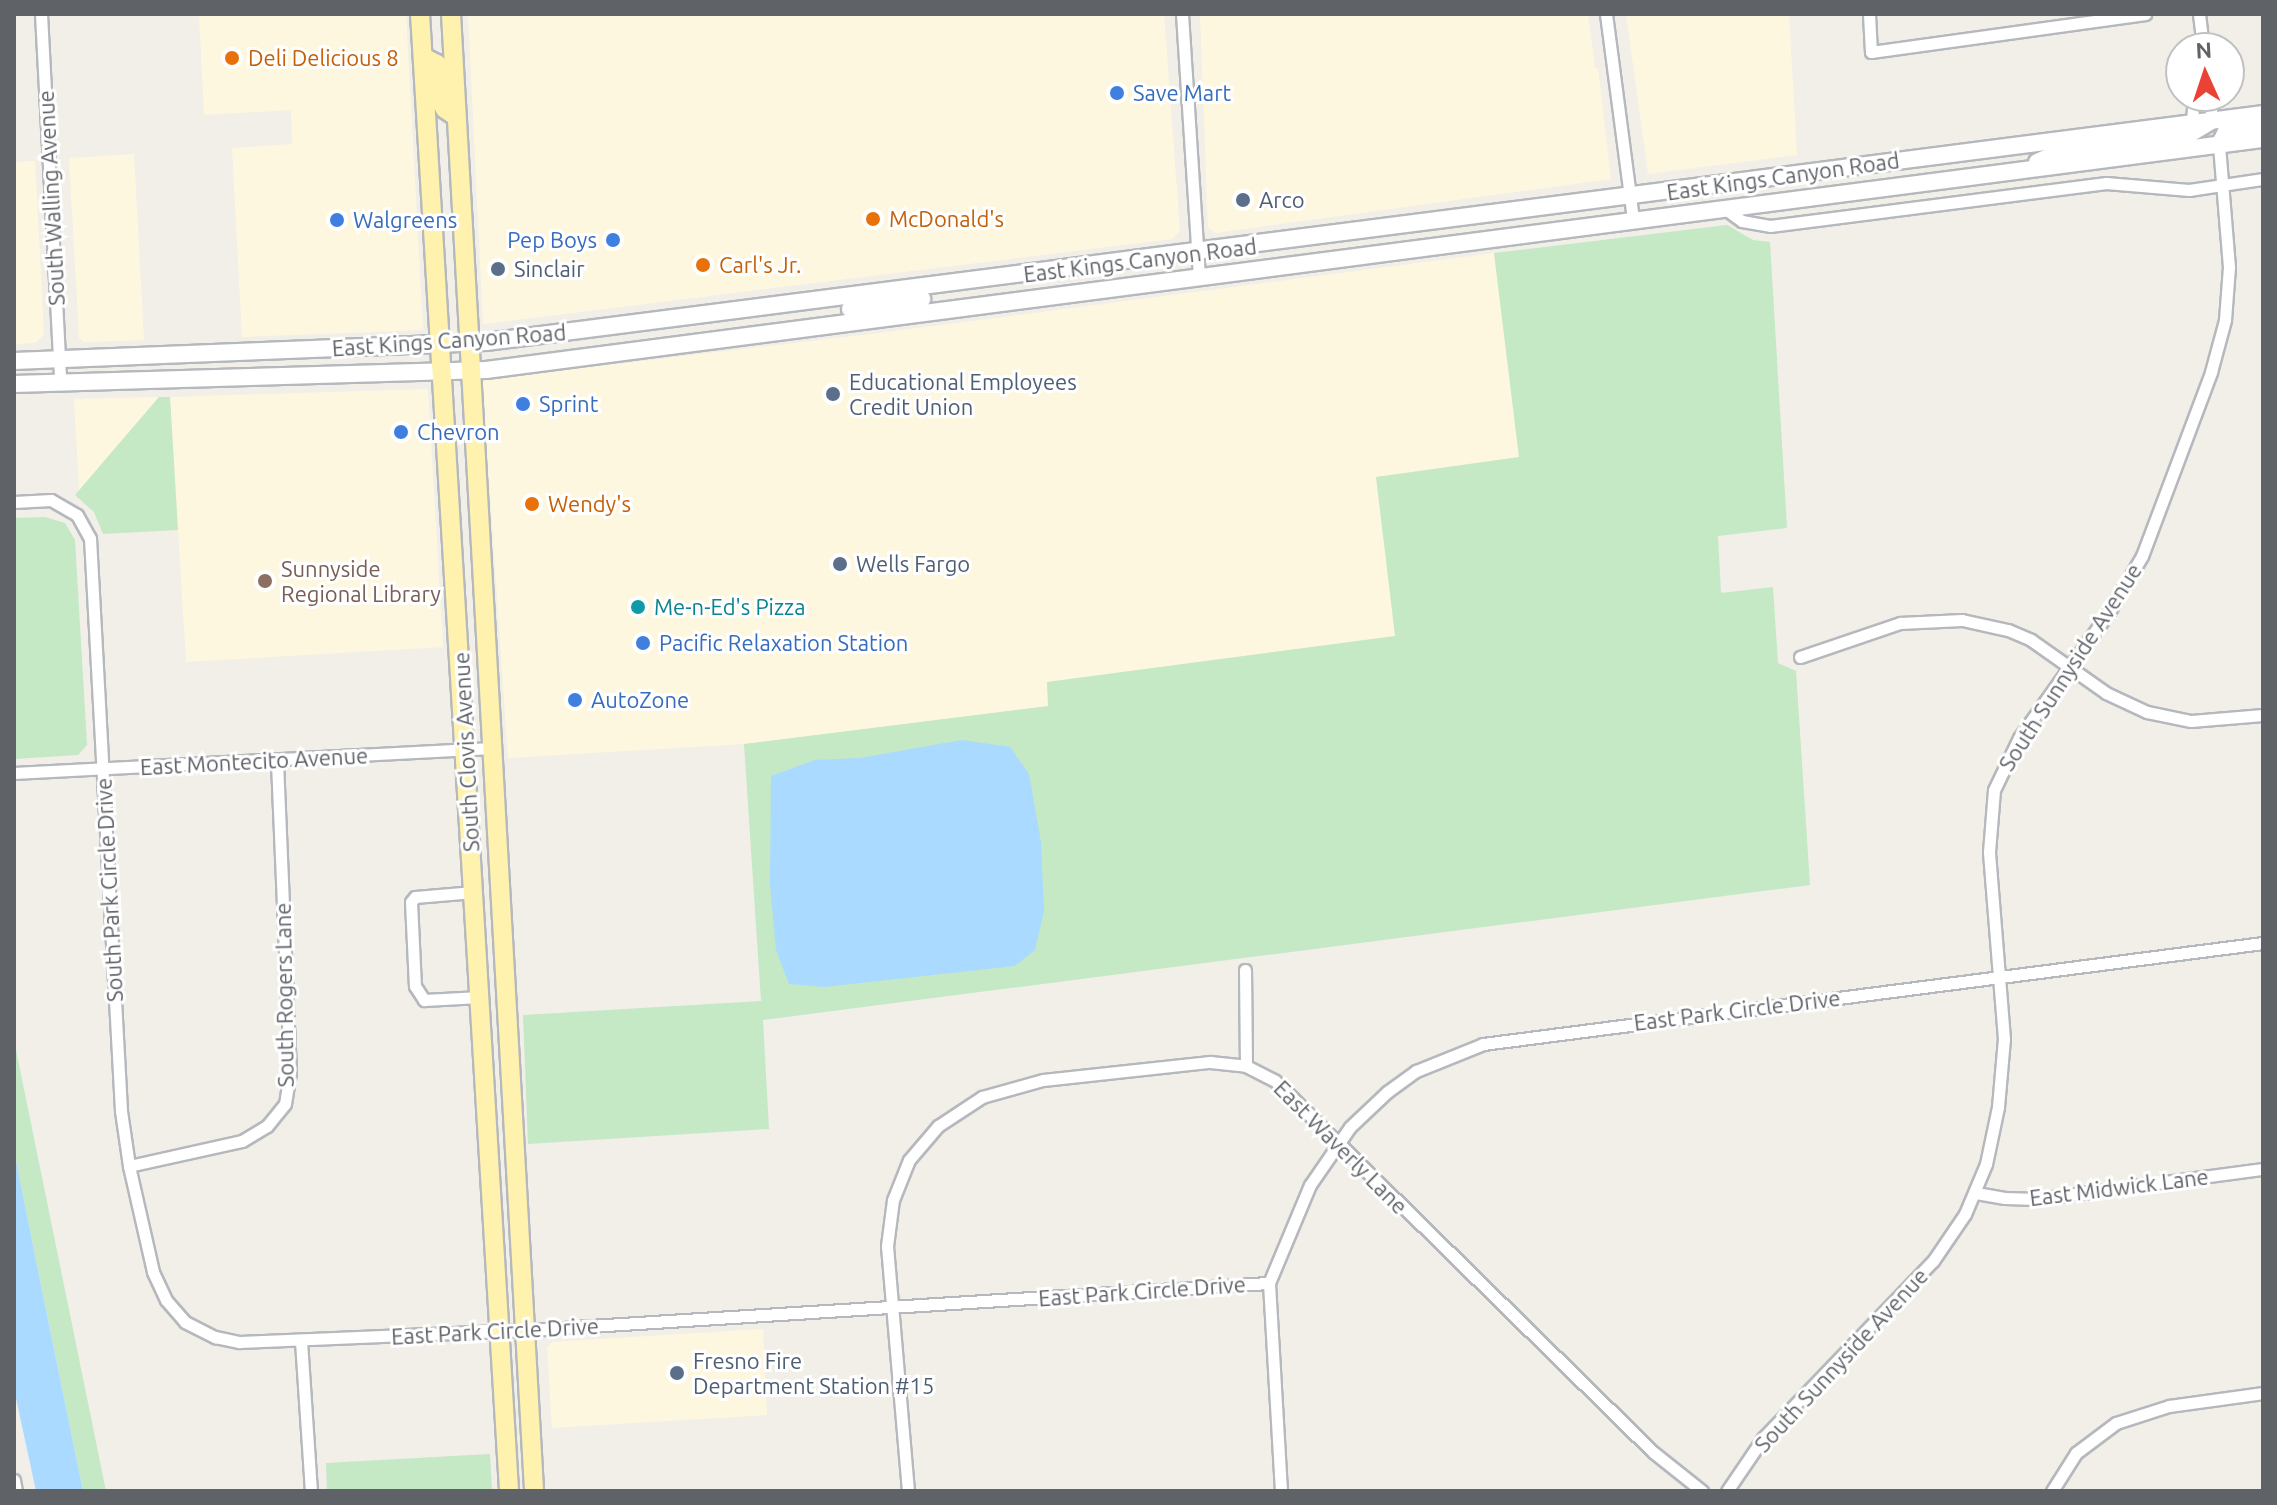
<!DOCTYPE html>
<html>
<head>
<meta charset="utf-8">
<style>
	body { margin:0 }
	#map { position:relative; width:2277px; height:1505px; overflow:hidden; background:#f1efe8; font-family:Ubuntu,sans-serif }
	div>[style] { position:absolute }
	.commercial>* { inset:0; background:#fef7e0 }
	.green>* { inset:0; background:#c5e8c5 }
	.water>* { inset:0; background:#aadaff }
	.roads { filter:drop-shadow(2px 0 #b5b8bc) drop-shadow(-2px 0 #b5b8bc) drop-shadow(0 2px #b5b8bc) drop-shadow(0 -2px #b5b8bc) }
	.minor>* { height:11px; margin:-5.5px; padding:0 5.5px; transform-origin:5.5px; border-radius:5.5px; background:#fff }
	.secondary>* { height:16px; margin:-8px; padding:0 8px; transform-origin:8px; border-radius:8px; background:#fff }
	.primary>* { height:18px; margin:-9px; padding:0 9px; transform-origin:9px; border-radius:9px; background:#fff2af }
	.dots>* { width:22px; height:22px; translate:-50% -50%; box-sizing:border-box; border:4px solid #fff; border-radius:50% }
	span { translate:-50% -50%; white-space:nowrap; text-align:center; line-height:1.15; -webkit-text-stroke:6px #fff; paint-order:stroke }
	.food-label { font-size:22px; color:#c56008 }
	.left { translate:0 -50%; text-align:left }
	.shop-label { font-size:22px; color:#366cbe }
	.right { translate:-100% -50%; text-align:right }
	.street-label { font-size:22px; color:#5f6368 }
	.service-label { font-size:22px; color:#4e5e75 }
	.education-label { font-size:22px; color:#785e54 }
	.culture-label { font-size:22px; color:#0d838f }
	.frame { position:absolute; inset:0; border:16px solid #5f6368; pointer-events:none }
	.north { position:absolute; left:2165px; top:32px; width:80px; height:80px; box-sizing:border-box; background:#fff; border:2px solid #bfc1c3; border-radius:50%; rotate:357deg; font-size:22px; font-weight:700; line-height:32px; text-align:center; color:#5f6368 }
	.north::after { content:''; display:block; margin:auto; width:28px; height:36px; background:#ea4335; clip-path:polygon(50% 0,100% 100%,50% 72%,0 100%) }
</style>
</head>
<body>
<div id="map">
	<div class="commercial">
		<i style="clip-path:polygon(199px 14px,406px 14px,423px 330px,242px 337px,232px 148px,292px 144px,291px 110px,204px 115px)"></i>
		<i style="clip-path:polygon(468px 14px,1164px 14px,1180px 231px,1172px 239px,483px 324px)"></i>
		<i style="clip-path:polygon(1200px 14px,1588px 14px,1595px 68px,1598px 68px,1611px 179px,1216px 233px,1208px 228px)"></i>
		<i style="clip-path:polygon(1626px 14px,1789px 14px,1797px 155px,1648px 174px)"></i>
		<i style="clip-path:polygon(134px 154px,144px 340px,84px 342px,79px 338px,69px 158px)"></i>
		<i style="clip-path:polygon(35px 161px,44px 334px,36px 343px,14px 344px,14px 162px)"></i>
		<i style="clip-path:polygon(1494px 253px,1519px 458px,1376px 477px,1396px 636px,1047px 682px,1049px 706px,744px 744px,508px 758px,482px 380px,887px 332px)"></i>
		<i style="clip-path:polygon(428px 389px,443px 647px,186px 662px,170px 397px)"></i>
		<i style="clip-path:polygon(159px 397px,79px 490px,74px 399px)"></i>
		<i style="clip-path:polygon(763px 1329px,767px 1415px,552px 1428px,547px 1348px,552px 1342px)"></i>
	</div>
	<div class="green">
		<i style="clip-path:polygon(1727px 225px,1753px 240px,1770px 242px,1787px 528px,1718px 536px,1721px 593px,1773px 587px,1778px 663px,1796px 671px,1810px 885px,763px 1020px,769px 1129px,528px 1144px,523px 1015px,761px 1001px,744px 744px,1048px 706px,1047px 682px,1395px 636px,1376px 477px,1519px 457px,1494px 253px)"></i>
		<i style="clip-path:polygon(159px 397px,170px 397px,178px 530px,103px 534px,94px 512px,75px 495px)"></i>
		<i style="clip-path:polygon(45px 517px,65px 523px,75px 540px,87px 745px,78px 755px,14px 759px,14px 518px)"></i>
		<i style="clip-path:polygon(14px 1040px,106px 1491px,83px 1491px,48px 1320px,14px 1151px)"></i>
		<i style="clip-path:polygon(490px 1454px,492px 1491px,327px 1491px,326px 1463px)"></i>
	</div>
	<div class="water">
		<i style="clip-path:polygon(962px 740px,1010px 747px,1029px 774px,1041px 842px,1044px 911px,1035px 950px,1015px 966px,824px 987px,789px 984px,776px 950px,770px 884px,771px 776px,815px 760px,860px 758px)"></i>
		<i style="clip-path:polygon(14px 1151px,48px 1320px,83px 1491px,36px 1491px,14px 1389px)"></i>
	</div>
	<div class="roads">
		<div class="minor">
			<i style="left:41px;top:14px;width:368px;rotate:87deg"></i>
			<i style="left:1182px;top:14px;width:262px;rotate:86.3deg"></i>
			<i style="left:1606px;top:14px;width:207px;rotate:82.5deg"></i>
			<i style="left:1869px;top:14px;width:38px;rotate:87deg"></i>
			<i style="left:1871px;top:52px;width:277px;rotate:-7.9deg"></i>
			<i style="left:2199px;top:14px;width:34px;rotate:83deg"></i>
			<i style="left:2211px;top:96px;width:24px;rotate:90deg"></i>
			<i style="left:2192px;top:122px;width:26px;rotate:-86deg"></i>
			<i style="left:1724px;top:208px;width:22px;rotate:36deg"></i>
			<i style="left:1742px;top:221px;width:28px;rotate:10deg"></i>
			<i style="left:1770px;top:226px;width:339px;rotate:-7.3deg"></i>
			<i style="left:2106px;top:183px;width:83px;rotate:4.8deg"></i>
			<i style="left:2189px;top:190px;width:75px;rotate:-8.5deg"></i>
			<i style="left:14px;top:502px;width:37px;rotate:-3deg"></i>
			<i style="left:51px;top:500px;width:30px;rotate:30deg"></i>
			<i style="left:77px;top:515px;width:26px;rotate:61deg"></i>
			<i style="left:90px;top:538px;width:574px;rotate:86.9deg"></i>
			<i style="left:121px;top:1111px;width:56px;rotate:81.7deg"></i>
			<i style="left:129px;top:1166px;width:109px;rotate:77.2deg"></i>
			<i style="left:153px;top:1272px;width:31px;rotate:65deg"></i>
			<i style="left:166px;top:1300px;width:29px;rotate:49deg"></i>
			<i style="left:185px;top:1322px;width:34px;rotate:27deg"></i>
			<i style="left:215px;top:1337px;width:25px;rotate:12deg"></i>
			<i style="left:239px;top:1342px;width:304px;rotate:-2.4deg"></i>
			<i style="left:543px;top:1329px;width:727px;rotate:-3.63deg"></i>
			<i style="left:1269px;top:1283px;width:106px;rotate:-67.3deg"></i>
			<i style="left:1310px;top:1185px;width:70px;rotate:-55.4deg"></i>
			<i style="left:1350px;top:1127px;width:51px;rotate:-43.4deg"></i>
			<i style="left:1387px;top:1092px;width:36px;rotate:-36deg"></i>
			<i style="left:1416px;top:1071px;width:72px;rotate:-21.9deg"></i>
			<i style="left:1483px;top:1044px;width:787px;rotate:-7.38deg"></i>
			<i style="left:1800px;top:657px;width:106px;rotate:-18.8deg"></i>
			<i style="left:1900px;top:623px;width:62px;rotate:-2.8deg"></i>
			<i style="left:1962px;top:620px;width:47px;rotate:12.3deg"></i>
			<i style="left:2008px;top:630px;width:25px;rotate:23deg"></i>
			<i style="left:2031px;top:640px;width:92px;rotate:35.2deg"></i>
			<i style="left:2106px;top:693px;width:45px;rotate:24.9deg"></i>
			<i style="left:2147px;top:712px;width:45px;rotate:11.6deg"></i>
			<i style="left:2191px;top:721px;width:72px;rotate:-4.8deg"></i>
			<i style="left:14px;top:773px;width:478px;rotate:-3deg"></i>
			<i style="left:474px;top:892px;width:59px;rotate:175.2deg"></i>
			<i style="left:415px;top:897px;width:6px;rotate:129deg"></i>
			<i style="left:411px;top:902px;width:84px;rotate:87.3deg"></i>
			<i style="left:415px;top:986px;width:17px;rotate:57deg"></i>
			<i style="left:424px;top:1000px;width:56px;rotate:-3.1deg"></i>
			<i style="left:1245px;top:970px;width:96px;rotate:89.4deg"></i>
			<i style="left:129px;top:1166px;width:116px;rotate:-12.5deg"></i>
			<i style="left:242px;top:1141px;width:29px;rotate:-31deg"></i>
			<i style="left:267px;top:1126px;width:28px;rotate:-51deg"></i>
			<i style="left:285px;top:1104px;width:32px;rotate:-81deg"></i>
			<i style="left:290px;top:1072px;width:313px;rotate:-92.4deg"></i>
			<i style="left:1976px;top:1193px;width:29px;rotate:10deg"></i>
			<i style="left:2005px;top:1198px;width:32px;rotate:2deg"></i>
			<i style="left:2037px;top:1199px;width:228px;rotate:-7.6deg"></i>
			<i style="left:1269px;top:1283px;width:208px;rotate:86.7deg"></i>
			<i style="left:301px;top:1341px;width:150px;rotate:86.2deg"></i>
			<i style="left:14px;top:1480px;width:11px;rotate:80deg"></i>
			<i style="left:908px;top:1491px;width:246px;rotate:-94.9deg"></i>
			<i style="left:887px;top:1246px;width:46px;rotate:-82.6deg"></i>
			<i style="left:893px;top:1200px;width:43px;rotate:-68.2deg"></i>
			<i style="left:909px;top:1160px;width:45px;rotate:-49.5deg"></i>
			<i style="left:938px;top:1126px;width:53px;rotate:-33.4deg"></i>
			<i style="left:982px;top:1097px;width:63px;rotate:-15.6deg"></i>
			<i style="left:1043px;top:1080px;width:168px;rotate:-6.2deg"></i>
			<i style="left:1210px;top:1062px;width:36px;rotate:6deg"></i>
			<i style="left:1246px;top:1066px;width:33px;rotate:27deg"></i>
			<i style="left:1275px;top:1081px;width:530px;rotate:44.46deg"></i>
			<i style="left:1653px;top:1452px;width:63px;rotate:38.5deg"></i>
			<i style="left:1727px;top:1491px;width:64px;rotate:-55.8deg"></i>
			<i style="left:1763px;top:1438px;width:245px;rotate:-46.2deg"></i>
			<i style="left:1933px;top:1261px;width:57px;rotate:-55.8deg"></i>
			<i style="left:1965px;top:1214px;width:54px;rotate:-67.2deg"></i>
			<i style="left:1986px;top:1164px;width:58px;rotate:-78.1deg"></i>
			<i style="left:1998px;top:1107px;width:68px;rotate:-85deg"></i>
			<i style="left:2004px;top:1039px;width:188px;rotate:-94.6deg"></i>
			<i style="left:1989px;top:852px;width:62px;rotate:-85.4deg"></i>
			<i style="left:1994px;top:790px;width:58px;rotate:-64.3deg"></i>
			<i style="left:2019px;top:738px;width:155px;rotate:-54.5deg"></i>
			<i style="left:2109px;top:612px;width:65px;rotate:-59.5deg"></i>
			<i style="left:2142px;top:556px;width:197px;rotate:-69.4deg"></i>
			<i style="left:2211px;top:372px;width:54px;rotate:-74.9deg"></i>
			<i style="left:2225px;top:320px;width:53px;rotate:-85.7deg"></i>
			<i style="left:2229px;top:267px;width:122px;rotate:-94.7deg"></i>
			<i style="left:2052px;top:1491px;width:45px;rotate:-57.7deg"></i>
			<i style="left:2076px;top:1453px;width:50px;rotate:-36.9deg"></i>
			<i style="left:2116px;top:1423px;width:56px;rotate:-17.8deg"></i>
			<i style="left:2169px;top:1406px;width:95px;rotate:-7.9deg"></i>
		</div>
		<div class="secondary">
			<i style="left:2219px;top:145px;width:15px;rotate:-62deg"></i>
			<i style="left:2226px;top:132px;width:37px;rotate:-9deg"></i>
			<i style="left:2037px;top:162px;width:22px;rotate:-24deg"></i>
			<i style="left:2057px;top:153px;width:134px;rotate:-8.1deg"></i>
			<i style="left:2190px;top:134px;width:23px;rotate:-31deg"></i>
			<i style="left:850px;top:309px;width:73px;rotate:-7.9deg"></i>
			<i style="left:14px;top:361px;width:472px;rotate:-2.3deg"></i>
			<i style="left:486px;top:342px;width:1792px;rotate:-7.31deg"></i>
			<i style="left:14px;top:384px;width:472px;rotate:-1.7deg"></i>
			<i style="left:486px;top:370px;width:1792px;rotate:-7.41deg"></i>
		</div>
		<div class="primary">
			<i style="left:420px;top:14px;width:1480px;rotate:86.55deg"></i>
			<i style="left:451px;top:14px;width:1479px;rotate:86.78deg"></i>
			<i style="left:423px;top:57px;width:16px;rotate:27deg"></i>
			<i style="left:437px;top:64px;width:38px;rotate:84deg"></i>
			<i style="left:441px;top:102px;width:8px;rotate:60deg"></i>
			<i style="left:445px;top:109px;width:14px;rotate:34deg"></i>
		</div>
	</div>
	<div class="dots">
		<i style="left:232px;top:58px;background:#e8710a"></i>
		<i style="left:1117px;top:93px;background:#3f7fe0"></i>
		<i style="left:1243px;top:200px;background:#5c6f8a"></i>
		<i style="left:873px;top:219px;background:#e8710a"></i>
		<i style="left:337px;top:220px;background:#3f7fe0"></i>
		<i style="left:613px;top:240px;background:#3f7fe0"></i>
		<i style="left:703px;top:265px;background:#e8710a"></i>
		<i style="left:498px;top:269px;background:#5c6f8a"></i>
		<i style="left:833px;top:394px;background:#5c6f8a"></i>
		<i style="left:523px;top:404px;background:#3f7fe0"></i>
		<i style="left:401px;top:432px;background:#3f7fe0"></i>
		<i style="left:532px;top:504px;background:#e8710a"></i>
		<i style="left:840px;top:564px;background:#5c6f8a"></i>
		<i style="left:265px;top:581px;background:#8d6e63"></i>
		<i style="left:638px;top:607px;background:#0f9aa8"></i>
		<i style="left:643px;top:643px;background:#3f7fe0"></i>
		<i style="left:575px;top:700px;background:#3f7fe0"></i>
		<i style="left:677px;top:1373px;background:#5c6f8a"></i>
	</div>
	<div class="food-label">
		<span class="left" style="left:248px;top:58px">Deli Delicious 8</span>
		<span class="left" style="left:889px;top:219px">McDonald's</span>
		<span class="left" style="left:719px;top:265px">Carl's Jr.</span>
		<span class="left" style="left:548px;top:504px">Wendy's</span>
	</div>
	<div class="shop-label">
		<span class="left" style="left:1133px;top:93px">Save Mart</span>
		<span class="left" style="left:353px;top:220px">Walgreens</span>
		<span class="right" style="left:597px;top:240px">Pep Boys</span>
		<span class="left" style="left:539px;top:404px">Sprint</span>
		<span class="left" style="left:417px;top:432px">Chevron</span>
		<span class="left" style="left:659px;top:643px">Pacific Relaxation Station</span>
		<span class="left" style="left:591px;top:700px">AutoZone</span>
	</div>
	<div class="street-label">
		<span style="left:1783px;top:176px;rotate:-8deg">East Kings Canyon Road</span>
		<span style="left:51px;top:198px;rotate:-93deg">South Walling Avenue</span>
		<span style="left:1140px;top:260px;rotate:-7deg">East Kings Canyon Road</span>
		<span style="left:449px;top:340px;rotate:-4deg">East Kings Canyon Road</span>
		<span style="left:2070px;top:667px;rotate:-57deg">South Sunnyside Avenue</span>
		<span style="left:466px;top:752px;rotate:-93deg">South Clovis Avenue</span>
		<span style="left:254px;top:761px;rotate:-3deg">East Montecito Avenue</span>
		<span style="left:109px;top:890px;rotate:-93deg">South Park Circle Drive</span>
		<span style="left:284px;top:995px;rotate:-91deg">South Rogers Lane</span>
		<span style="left:1737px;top:1010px;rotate:-7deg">East Park Circle Drive</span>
		<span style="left:1341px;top:1147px;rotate:45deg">East Waverly Lane</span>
		<span style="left:2119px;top:1187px;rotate:-7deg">East Midwick Lane</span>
		<span style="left:1142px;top:1291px;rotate:-4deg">East Park Circle Drive</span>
		<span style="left:495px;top:1331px;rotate:-3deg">East Park Circle Drive</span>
		<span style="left:1841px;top:1360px;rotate:-47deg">South Sunnyside Avenue</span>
	</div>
	<div class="service-label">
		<span class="left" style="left:1259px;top:200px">Arco</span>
		<span class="left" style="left:514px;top:269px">Sinclair</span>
		<span class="left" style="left:849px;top:394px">Educational Employees<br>Credit Union</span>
		<span class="left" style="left:856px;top:564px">Wells Fargo</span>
		<span class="left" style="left:693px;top:1373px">Fresno Fire<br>Department Station #15</span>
	</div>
	<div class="education-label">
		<span class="left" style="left:281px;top:581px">Sunnyside<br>Regional Library</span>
	</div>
	<div class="culture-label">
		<span class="left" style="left:654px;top:607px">Me-n-Ed's Pizza</span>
	</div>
	<div class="frame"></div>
	<div class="north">N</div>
</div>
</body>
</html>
